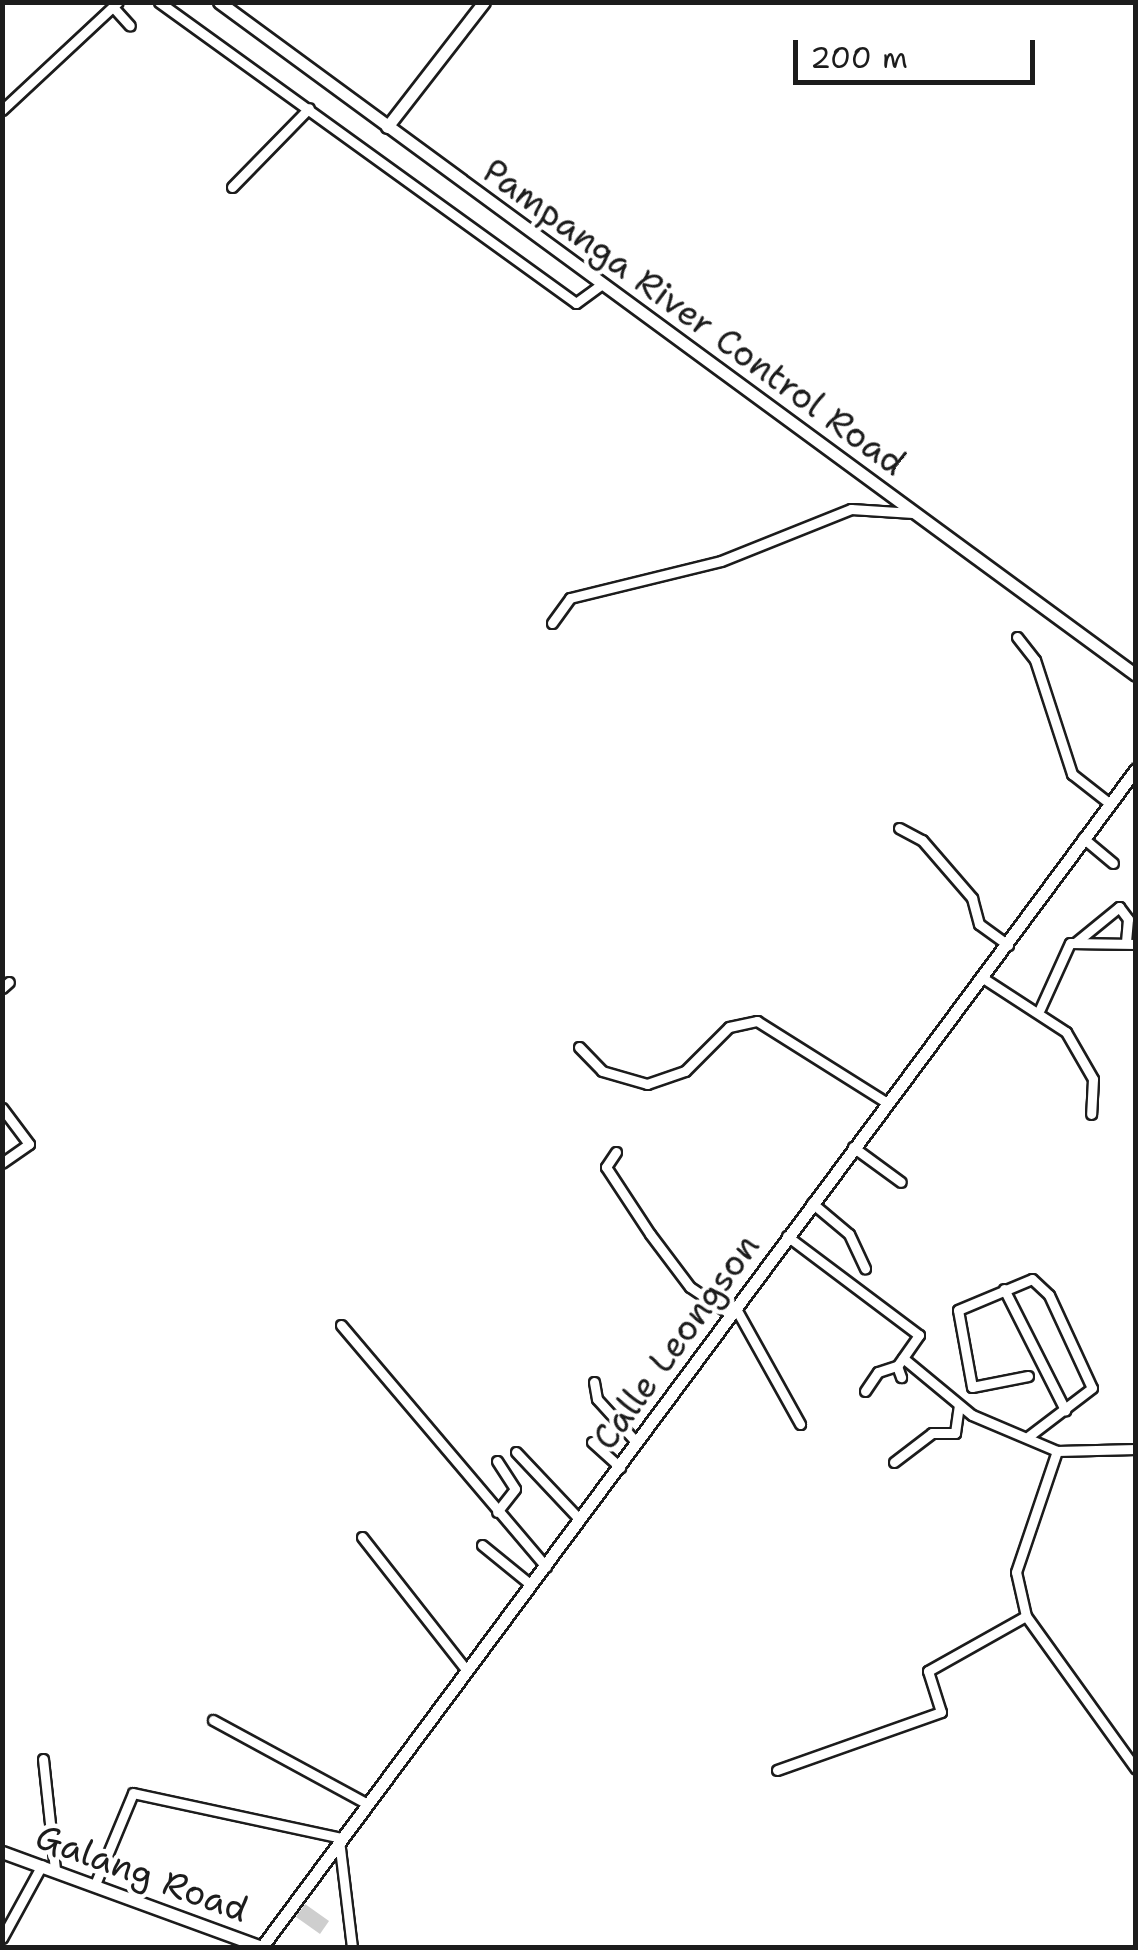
<!DOCTYPE html>
<html>
<head>
<meta charset="utf-8">
<style>
	body { margin:0 }
	#map { position:relative; width:1138px; height:1950px; overflow:hidden; background:#fff; font-family:"Shantell Sans",sans-serif }
	div>[style] { position:absolute }
	.building>* { inset:0; background:#cecece }
	.roads { filter:drop-shadow(2px 0 #1c1c1c) drop-shadow(-2px 0 #1c1c1c) drop-shadow(0 2px #1c1c1c) drop-shadow(0 -2px #1c1c1c) }
	.street>* { height:9px; margin:-4.5px; padding:0 4.5px; transform-origin:4.5px; border-radius:4.5px; background:#fff }
	.secondary>* { height:11px; margin:-5.5px; padding:0 5.5px; transform-origin:5.5px; border-radius:5.5px; background:#fff }
	span { translate:-50% -50%; white-space:nowrap; text-align:center; line-height:1.15; -webkit-text-stroke:9px #fff; paint-order:stroke }
	.street-label { font-size:35px; color:#1c1c1c }
	.frame { position:absolute; inset:0; border:5px solid #1c1c1c; pointer-events:none }
	.scale { position:absolute; left:793px; top:40px; width:242px; height:45px; box-sizing:border-box; border:5px solid #1c1c1c; border-top:0; padding-left:12px; font-size:30px; line-height:35px; white-space:nowrap; color:#1c1c1c; -webkit-text-stroke:8px #fff; paint-order:stroke }
</style>
</head>
<body>
<div id="map">
	<div class="building">
		<i style="clip-path:polygon(305px 1904px,329px 1921px,320px 1934px,296px 1917px)"></i>
	</div>
	<div class="roads">
		<div class="street">
			<i style="left:159px;top:2px;width:514px;rotate:35.82deg"></i>
			<i style="left:576px;top:303px;width:32px;rotate:-36deg"></i>
			<i style="left:113px;top:7px;width:25px;rotate:48deg"></i>
			<i style="left:2px;top:110px;width:158px;rotate:-43deg"></i>
			<i style="left:232px;top:187px;width:110px;rotate:-45.7deg"></i>
			<i style="left:552px;top:623px;width:31px;rotate:-54deg"></i>
			<i style="left:570px;top:598px;width:155px;rotate:-13.8deg"></i>
			<i style="left:721px;top:561px;width:140px;rotate:-21.8deg"></i>
			<i style="left:851px;top:509px;width:62px;rotate:3.7deg"></i>
			<i style="left:1017px;top:637px;width:29px;rotate:52deg"></i>
			<i style="left:1035px;top:660px;width:120px;rotate:72deg"></i>
			<i style="left:1072px;top:774px;width:47px;rotate:38.1deg"></i>
			<i style="left:899px;top:828px;width:26px;rotate:28deg"></i>
			<i style="left:922px;top:840px;width:77px;rotate:49.2deg"></i>
			<i style="left:972px;top:898px;width:27px;rotate:75deg"></i>
			<i style="left:979px;top:924px;width:36px;rotate:36deg"></i>
			<i style="left:1083px;top:838px;width:39px;rotate:40deg"></i>
			<i style="left:1075px;top:943px;width:57px;rotate:-39.3deg"></i>
			<i style="left:1119px;top:907px;width:15px;rotate:53deg"></i>
			<i style="left:1128px;top:919px;width:24px;rotate:95deg"></i>
			<i style="left:983px;top:978px;width:99px;rotate:33deg"></i>
			<i style="left:1066px;top:1032px;width:54px;rotate:60.1deg"></i>
			<i style="left:1093px;top:1079px;width:35px;rotate:93deg"></i>
			<i style="left:2px;top:988px;width:9px;rotate:-41deg"></i>
			<i style="left:1040px;top:1009px;width:72px;rotate:-65.6deg"></i>
			<i style="left:1070px;top:943px;width:66px;rotate:0.9deg"></i>
			<i style="left:579px;top:1047px;width:33px;rotate:46deg"></i>
			<i style="left:602px;top:1071px;width:47px;rotate:16.1deg"></i>
			<i style="left:647px;top:1084px;width:40px;rotate:-18.9deg"></i>
			<i style="left:685px;top:1071px;width:62px;rotate:-45deg"></i>
			<i style="left:729px;top:1027px;width:29px;rotate:-12deg"></i>
			<i style="left:757px;top:1021px;width:154px;rotate:32.2deg"></i>
			<i style="left:2px;top:1108px;width:45px;rotate:53.1deg"></i>
			<i style="left:29px;top:1144px;width:33px;rotate:145deg"></i>
			<i style="left:853px;top:1147px;width:59px;rotate:36.1deg"></i>
			<i style="left:616px;top:1152px;width:18px;rotate:124deg"></i>
			<i style="left:606px;top:1167px;width:80px;rotate:56.7deg"></i>
			<i style="left:650px;top:1234px;width:66px;rotate:53deg"></i>
			<i style="left:690px;top:1287px;width:48px;rotate:34deg"></i>
			<i style="left:812px;top:1203px;width:48px;rotate:40deg"></i>
			<i style="left:849px;top:1234px;width:38px;rotate:65deg"></i>
			<i style="left:787px;top:1236px;width:165px;rotate:36.9deg"></i>
			<i style="left:919px;top:1335px;width:38px;rotate:125deg"></i>
			<i style="left:897px;top:1366px;width:12px;rotate:70deg"></i>
			<i style="left:1004px;top:1289px;width:136px;rotate:63.2deg"></i>
			<i style="left:735px;top:1307px;width:134px;rotate:60.9deg"></i>
			<i style="left:341px;top:1325px;width:317px;rotate:49.7deg"></i>
			<i style="left:903px;top:1358px;width:89px;rotate:39.6deg"></i>
			<i style="left:972px;top:1415px;width:92px;rotate:23deg"></i>
			<i style="left:1057px;top:1451px;width:79px;rotate:-1.5deg"></i>
			<i style="left:1028px;top:1376px;width:57px;rotate:168.9deg"></i>
			<i style="left:972px;top:1387px;width:78px;rotate:-100.3deg"></i>
			<i style="left:958px;top:1310px;width:80px;rotate:-22.7deg"></i>
			<i style="left:1032px;top:1279px;width:23px;rotate:43deg"></i>
			<i style="left:1049px;top:1295px;width:102px;rotate:65.2deg"></i>
			<i style="left:1092px;top:1388px;width:79px;rotate:142.7deg"></i>
			<i style="left:594px;top:1382px;width:17px;rotate:80deg"></i>
			<i style="left:597px;top:1399px;width:59px;rotate:47.7deg"></i>
			<i style="left:865px;top:1391px;width:23px;rotate:-56deg"></i>
			<i style="left:878px;top:1372px;width:20px;rotate:-18deg"></i>
			<i style="left:592px;top:1442px;width:38px;rotate:42deg"></i>
			<i style="left:516px;top:1452px;width:93px;rotate:46.7deg"></i>
			<i style="left:497px;top:1461px;width:33px;rotate:57deg"></i>
			<i style="left:515px;top:1489px;width:29px;rotate:128deg"></i>
			<i style="left:894px;top:1462px;width:48px;rotate:-37.3deg"></i>
			<i style="left:932px;top:1433px;width:23px"></i>
			<i style="left:955px;top:1433px;width:27px;rotate:-82deg"></i>
			<i style="left:362px;top:1537px;width:164px;rotate:51.9deg"></i>
			<i style="left:482px;top:1545px;width:63px;rotate:39.2deg"></i>
			<i style="left:1026px;top:1616px;width:45px;rotate:-102.8deg"></i>
			<i style="left:1016px;top:1572px;width:128px;rotate:-71.3deg"></i>
			<i style="left:213px;top:1720px;width:174px;rotate:28.5deg"></i>
			<i style="left:43px;top:1759px;width:111px;rotate:83.8deg"></i>
			<i style="left:777px;top:1770px;width:174px;rotate:-19.5deg"></i>
			<i style="left:941px;top:1712px;width:43px;rotate:-107.6deg"></i>
			<i style="left:928px;top:1671px;width:112px;rotate:-29.3deg"></i>
			<i style="left:1026px;top:1616px;width:188px;rotate:54.3deg"></i>
			<i style="left:339px;top:1840px;width:109px;rotate:83.1deg"></i>
			<i style="left:96px;top:1882px;width:96px;rotate:-67.4deg"></i>
			<i style="left:133px;top:1793px;width:213px;rotate:12.2deg"></i>
			<i style="left:2px;top:1938px;width:83px;rotate:-61.3deg"></i>
		</div>
		<div class="secondary">
			<i style="left:219px;top:2px;width:1137px;rotate:36.28deg"></i>
			<i style="left:387px;top:127px;width:158px;rotate:-52.2deg"></i>
			<i style="left:2px;top:1852px;width:276px;rotate:20.1deg"></i>
			<i style="left:261px;top:1948px;width:1468px;rotate:-53.42deg"></i>
		</div>
	</div>
	<div class="street-label">
		<span style="left:694px;top:317px;rotate:36deg">Pampanga River Control Road</span>
		<span style="left:676px;top:1342px;rotate:-54deg">Calle Leongson</span>
		<span style="left:142px;top:1873px;rotate:20deg">Galang Road</span>
	</div>
	<div class="frame"></div>
	<div class="scale">200 m</div>
</div>
</body>
</html>
